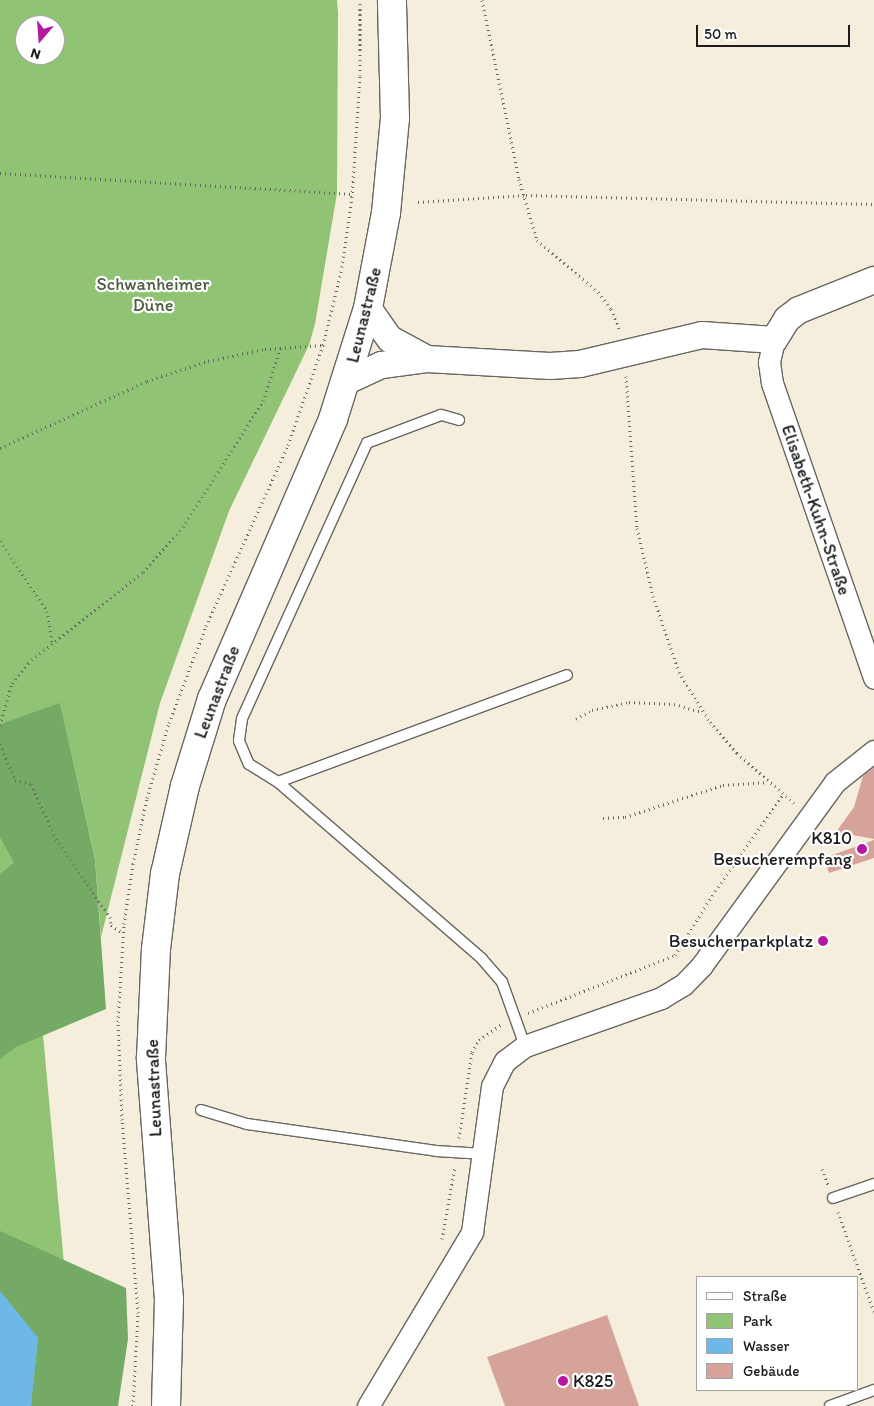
<!DOCTYPE html>
<html>
<head>
<meta charset="utf-8">
<style>
	body { margin:0 }
	#map { position:relative; width:874px; height:1406px; overflow:hidden; background:#f5eedd; font-family:Itim,sans-serif }
	div>[style] { position:absolute }
	.green>* { inset:0; background:#90c374 }
	.forest>* { inset:0; background:#74a966 }
	.water>* { inset:0; background:#6db8e6 }
	.building>* { inset:0; background:#d6a39a }
	.path>* { height:3px; margin-top:-1.5px; transform-origin:0; background:repeating-linear-gradient(90deg,#686660 0 1px,transparent 0 5px) }
	.roads { filter:drop-shadow(1px 0 #686660) drop-shadow(-1px 0 #686660) drop-shadow(0 1px #686660) drop-shadow(0 -1px #686660) }
	.service>* { height:10px; margin:-5px; padding:0 5px; transform-origin:5px; border-radius:5px; background:#fff }
	.minor>* { height:21px; margin:-10.5px; padding:0 10.5px; transform-origin:10.5px; border-radius:10.5px; background:#fff }
	.tertiary>* { height:26px; margin:-13px; padding:0 13px; transform-origin:13px; border-radius:13px; background:#fff }
	.secondary>* { height:28px; margin:-14px; padding:0 14px; transform-origin:14px; border-radius:14px; background:#fff }
	.dots>* { width:14px; height:14px; translate:-50% -50%; box-sizing:border-box; border:2px solid #fff; border-radius:50% }
	span { translate:-50% -50%; white-space:nowrap; text-align:center; line-height:1.15; -webkit-text-stroke:4.5px #fff; paint-order:stroke }
	.park-label { font-size:18px; color:#4a5f3f }
	.street-label { font-size:18px; color:#1c1c1c }
	.poi-label { font-size:18px; color:#1c1c1c }
	.right { translate:-100% -50%; text-align:right }
	.left { translate:0 -50%; text-align:left }
	.legend { position:absolute; left:696px; top:1276px; width:162px; height:115px; box-sizing:border-box; background:#fff; border:1px solid #a4a4a4; margin:0; padding:6px 9px; list-style:none; font-size:15px; color:#1c1c1c }
	.legend li { display:flex; align-items:center; gap:10px; height:25px }
	.legend b { width:25px; border:1px solid #a4a4a4 }
	.north { position:absolute; left:15px; top:15px; width:50px; height:50px; box-sizing:border-box; background:#fff; border:1px solid #a4a4a4; border-radius:50%; rotate:198deg; font-size:14px; font-weight:700; line-height:20px; text-align:center; color:#1c1c1c }
	.north::after { content:''; display:block; margin:auto; width:18px; height:22px; background:#b5179e; clip-path:polygon(50% 0,100% 100%,50% 72%,0 100%) }
	.scale { position:absolute; left:696px; top:25px; width:154px; height:22px; box-sizing:border-box; border:2px solid #1c1c1c; border-top:0; padding-left:6px; font-size:15px; line-height:18px; white-space:nowrap; color:#1c1c1c; -webkit-text-stroke:4px #fff; paint-order:stroke }
</style>
</head>
<body>
<div id="map">
	<div class="green">
		<i style="clip-path:polygon(evenodd,0 0,337px 0,338px 13px,337px 193px,315px 324px,309px 345px,229px 511px,160px 703px,101px 937px,95px 858px,60px 704px,0 724px,0 0,25px 25px,55px 25px,55px 55px,25px 55px,25px 25px)"></i>
		<i style="clip-path:polygon(0 789px,34px 936px,77px 1406px,0 1406px)"></i>
	</div>
	<div class="forest">
		<i style="clip-path:polygon(60px 703px,95px 859px,106px 1009px,16px 1047px,0 1059px,0 874px,14px 863px,0 837px,0 724px)"></i>
		<i style="clip-path:polygon(0 1231px,126px 1288px,128px 1339px,118px 1406px,31px 1406px,38px 1338px,0 1291px)"></i>
	</div>
	<div class="water">
		<i style="clip-path:polygon(0 1291px,38px 1338px,31px 1406px,0 1406px)"></i>
	</div>
	<div class="building">
		<i style="clip-path:polygon(874px 767px,874px 839px,836px 832px,854px 807px,863px 776px)"></i>
		<i style="clip-path:polygon(874px 840px,874px 858px,829px 873px,824px 858px)"></i>
		<i style="clip-path:polygon(607px 1315px,639px 1406px,505px 1406px,487px 1357px)"></i>
	</div>
	<div class="path">
		<i style="left:482px;top:0;width:183px;rotate:78.3deg"></i>
		<i style="left:519px;top:179px;width:64px;rotate:73.6deg"></i>
		<i style="left:537px;top:240px;width:80px;rotate:40.4deg"></i>
		<i style="left:598px;top:292px;width:21px;rotate:53deg"></i>
		<i style="left:611px;top:309px;width:23px;rotate:67deg"></i>
		<i style="left:0;top:173px;width:353px;rotate:3.4deg"></i>
		<i style="left:418px;top:202px;width:108px;rotate:-3.7deg"></i>
		<i style="left:526px;top:195px;width:348px;rotate:1.5deg"></i>
		<i style="left:626px;top:376px;width:152px;rotate:85.9deg"></i>
		<i style="left:637px;top:528px;width:70px;rotate:76.8deg"></i>
		<i style="left:653px;top:596px;width:80px;rotate:71.1deg"></i>
		<i style="left:679px;top:672px;width:59px;rotate:58.2deg"></i>
		<i style="left:710px;top:722px;width:41px;rotate:48.9deg"></i>
		<i style="left:737px;top:753px;width:76px;rotate:41.3deg"></i>
		<i style="left:0;top:448px;width:162px;rotate:-24.5deg"></i>
		<i style="left:147px;top:381px;width:64px;rotate:-18.2deg"></i>
		<i style="left:208px;top:361px;width:58px;rotate:-11.9deg"></i>
		<i style="left:265px;top:349px;width:58px;rotate:-3.9deg"></i>
		<i style="left:0;top:541px;width:84px;rotate:56.1deg"></i>
		<i style="left:47px;top:611px;width:33px;rotate:81deg"></i>
		<i style="left:576px;top:719px;width:18px;rotate:-29deg"></i>
		<i style="left:592px;top:710px;width:38px;rotate:-12deg"></i>
		<i style="left:629px;top:702px;width:45px;rotate:2.5deg"></i>
		<i style="left:674px;top:704px;width:29px;rotate:16deg"></i>
		<i style="left:0;top:725px;width:44px;rotate:-74.1deg"></i>
		<i style="left:12px;top:683px;width:26px;rotate:-51deg"></i>
		<i style="left:28px;top:663px;width:147px;rotate:-38.4deg"></i>
		<i style="left:143px;top:572px;width:60px;rotate:-48.4deg"></i>
		<i style="left:183px;top:527px;width:149px;rotate:-57.6deg"></i>
		<i style="left:263px;top:401px;width:57px;rotate:-71.6deg"></i>
		<i style="left:0;top:744px;width:39px;rotate:67deg"></i>
		<i style="left:15px;top:780px;width:16px;rotate:14deg"></i>
		<i style="left:31px;top:784px;width:60px;rotate:65.6deg"></i>
		<i style="left:56px;top:839px;width:95px;rotate:55.3deg"></i>
		<i style="left:110px;top:917px;width:8px;rotate:83deg"></i>
		<i style="left:111px;top:925px;width:14px;rotate:34deg"></i>
		<i style="left:603px;top:818px;width:22px;rotate:-3deg"></i>
		<i style="left:625px;top:817px;width:103px;rotate:-18.1deg"></i>
		<i style="left:723px;top:785px;width:45px;rotate:-3.8deg"></i>
		<i style="left:528px;top:1013px;width:158px;rotate:-21.5deg"></i>
		<i style="left:675px;top:955px;width:75px;rotate:-58deg"></i>
		<i style="left:715px;top:891px;width:118px;rotate:-54.7deg"></i>
		<i style="left:459px;top:1138px;width:87px;rotate:-81.4deg"></i>
		<i style="left:472px;top:1052px;width:14px;rotate:-60deg"></i>
		<i style="left:479px;top:1040px;width:28px;rotate:-35deg"></i>
		<i style="left:822px;top:1169px;width:17px;rotate:69deg"></i>
		<i style="left:838px;top:1212px;width:106px;rotate:70.2deg"></i>
		<i style="left:442px;top:1239px;width:74px;rotate:-79.9deg"></i>
		<i style="left:133px;top:1406px;width:93px;rotate:-86.9deg"></i>
		<i style="left:138px;top:1313px;width:194px;rotate:-94.7deg"></i>
		<i style="left:122px;top:1120px;width:98px;rotate:-92.3deg"></i>
		<i style="left:118px;top:1022px;width:98px;rotate:-86.5deg"></i>
		<i style="left:124px;top:924px;width:61px;rotate:-81.5deg"></i>
		<i style="left:133px;top:864px;width:67px;rotate:-78deg"></i>
		<i style="left:147px;top:798px;width:78px;rotate:-73.7deg"></i>
		<i style="left:169px;top:723px;width:104px;rotate:-69.1deg"></i>
		<i style="left:206px;top:626px;width:199px;rotate:-65.6deg"></i>
		<i style="left:288px;top:445px;width:106px;rotate:-70.7deg"></i>
		<i style="left:323px;top:345px;width:80px;rotate:-76.3deg"></i>
		<i style="left:342px;top:267px;width:71px;rotate:-81.9deg"></i>
		<i style="left:352px;top:197px;width:122px;rotate:-86.2deg"></i>
		<i style="left:360px;top:75px;width:75px;rotate:-90deg"></i>
	</div>
	<div class="roads">
		<div class="service">
			<i style="left:459px;top:420px;width:19px;rotate:-164deg"></i>
			<i style="left:441px;top:415px;width:79px;rotate:159.3deg"></i>
			<i style="left:367px;top:443px;width:303px;rotate:114.4deg"></i>
			<i style="left:242px;top:719px;width:22px;rotate:98deg"></i>
			<i style="left:239px;top:741px;width:25px;rotate:67deg"></i>
			<i style="left:249px;top:764px;width:34px;rotate:32deg"></i>
			<i style="left:278px;top:782px;width:270px;rotate:40.9deg"></i>
			<i style="left:482px;top:959px;width:30px;rotate:49deg"></i>
			<i style="left:502px;top:982px;width:68px;rotate:70.2deg"></i>
			<i style="left:278px;top:782px;width:308px;rotate:-20.3deg"></i>
			<i style="left:201px;top:1110px;width:48px;rotate:16.9deg"></i>
			<i style="left:247px;top:1124px;width:191px;rotate:8.1deg"></i>
			<i style="left:436px;top:1151px;width:48px;rotate:3.6deg"></i>
			<i style="left:833px;top:1198px;width:43px;rotate:-18.9deg"></i>
			<i style="left:830px;top:1406px;width:47px;rotate:-20deg"></i>
		</div>
		<div class="minor">
			<i style="left:774px;top:340px;width:23px;rotate:103deg"></i>
			<i style="left:769px;top:362px;width:21px;rotate:82deg"></i>
			<i style="left:772px;top:383px;width:312px;rotate:70.9deg"></i>
			<i style="left:368px;top:1406px;width:203px;rotate:-59.1deg"></i>
			<i style="left:472px;top:1232px;width:147px;rotate:-82.2deg"></i>
			<i style="left:492px;top:1086px;width:28px;rotate:-63deg"></i>
			<i style="left:505px;top:1061px;width:25px;rotate:-37deg"></i>
			<i style="left:525px;top:1046px;width:144px;rotate:-19.4deg"></i>
			<i style="left:661px;top:998px;width:26px;rotate:-31deg"></i>
			<i style="left:683px;top:985px;width:28px;rotate:-46deg"></i>
			<i style="left:702px;top:965px;width:226px;rotate:-54deg"></i>
			<i style="left:835px;top:782px;width:50px;rotate:-38.5deg"></i>
		</div>
		<div class="tertiary">
			<i style="left:368px;top:308px;width:38px;rotate:55deg"></i>
			<i style="left:390px;top:339px;width:42px;rotate:28.4deg"></i>
			<i style="left:347px;top:381px;width:38px;rotate:-25deg"></i>
			<i style="left:382px;top:365px;width:45px;rotate:-7.6deg"></i>
			<i style="left:427px;top:359px;width:123px;rotate:3.3deg"></i>
			<i style="left:550px;top:366px;width:30px;rotate:-4deg"></i>
			<i style="left:580px;top:364px;width:125px;rotate:-13.4deg"></i>
			<i style="left:702px;top:335px;width:72px;rotate:4deg"></i>
			<i style="left:774px;top:340px;width:25px;rotate:-58deg"></i>
			<i style="left:787px;top:319px;width:15px;rotate:-37deg"></i>
			<i style="left:799px;top:310px;width:81px;rotate:-21.8deg"></i>
		</div>
		<div class="secondary">
			<i style="left:166px;top:1406px;width:106px;rotate:-88.4deg"></i>
			<i style="left:169px;top:1300px;width:243px;rotate:-94.3deg"></i>
			<i style="left:151px;top:1058px;width:109px;rotate:-87.4deg"></i>
			<i style="left:156px;top:949px;width:76px;rotate:-83.2deg"></i>
			<i style="left:165px;top:874px;width:90px;rotate:-77.2deg"></i>
			<i style="left:185px;top:786px;width:91px;rotate:-72.8deg"></i>
			<i style="left:212px;top:699px;width:305px;rotate:-66.6deg"></i>
			<i style="left:333px;top:419px;width:116px;rotate:-72.5deg"></i>
			<i style="left:368px;top:308px;width:97px;rotate:-79.3deg"></i>
			<i style="left:386px;top:213px;width:95px;rotate:-84.6deg"></i>
			<i style="left:395px;top:118px;width:118px;rotate:-91.5deg"></i>
		</div>
	</div>
	<div class="dots">
		<i style="left:862px;top:849px;background:#b5179e"></i>
		<i style="left:823px;top:941px;background:#b5179e"></i>
		<i style="left:563px;top:1381px;background:#b5179e"></i>
	</div>
	<div class="park-label">
		<span style="left:153px;top:295px">Schwanheimer<br>Düne</span>
	</div>
	<div class="street-label">
		<span style="left:364px;top:315px;rotate:-76deg">Leunastraße</span>
		<span style="left:816px;top:510px;rotate:71deg">Elisabeth-Kuhn-Straße</span>
		<span style="left:217px;top:692px;rotate:-69deg">Leunastraße</span>
		<span style="left:154px;top:1088px;rotate:-92deg">Leunastraße</span>
	</div>
	<div class="poi-label">
		<span class="right" style="left:852px;top:849px">K810<br>Besucherempfang</span>
		<span class="right" style="left:813px;top:941px">Besucherparkplatz</span>
		<span class="left" style="left:573px;top:1381px">K825</span>
	</div>
	<ul class="legend">
	<li><b style="height:6px;background:#fff"></b>Straße</li>
	<li><b style="height:14px;background:#90c374"></b>Park</li>
	<li><b style="height:14px;background:#6db8e6"></b>Wasser</li>
	<li><b style="height:14px;background:#d6a39a"></b>Gebäude</li>
	</ul>
	<div class="north">N</div>
	<div class="scale">50 m</div>
</div>
</body>
</html>
